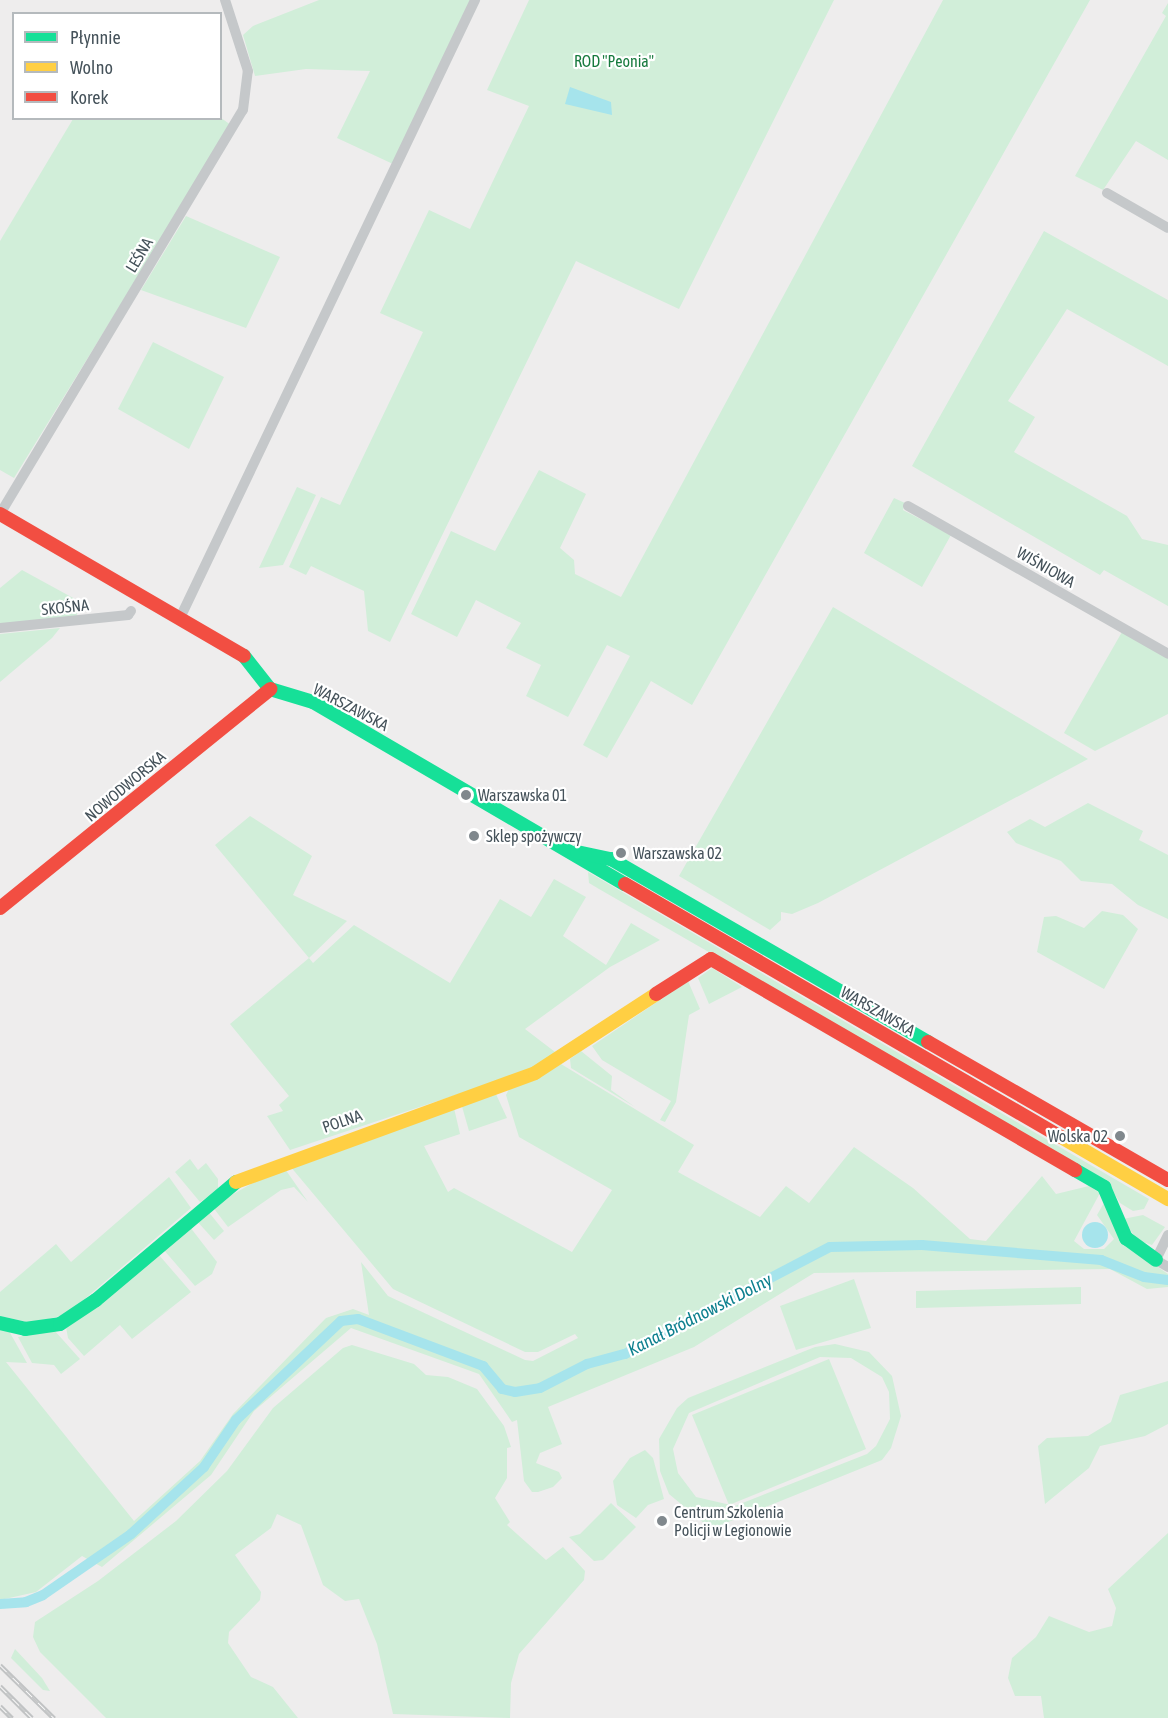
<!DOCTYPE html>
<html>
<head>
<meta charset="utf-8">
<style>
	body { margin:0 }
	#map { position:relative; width:1168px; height:1718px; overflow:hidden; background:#eeeded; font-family:"Asap Condensed",sans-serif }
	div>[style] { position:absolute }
	.green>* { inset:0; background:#d1eed9 }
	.water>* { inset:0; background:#a6e4ec }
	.round { border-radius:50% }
	.canal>* { height:10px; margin:-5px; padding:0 5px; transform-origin:5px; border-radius:5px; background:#a6e4ec }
	.street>* { height:10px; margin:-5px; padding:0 5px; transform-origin:5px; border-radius:5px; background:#c5c8ca }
	.fast>* { height:14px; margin:-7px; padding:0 7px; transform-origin:7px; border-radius:7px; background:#16e098 }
	.slow>* { height:14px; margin:-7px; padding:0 7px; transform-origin:7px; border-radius:7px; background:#ffcf43 }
	.jam>* { height:14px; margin:-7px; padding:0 7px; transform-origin:7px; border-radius:7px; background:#f24e42 }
	.rail>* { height:5px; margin-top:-2.5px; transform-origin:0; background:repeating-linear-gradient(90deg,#fff 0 9px,#c1c3c4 0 18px); box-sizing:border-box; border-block:2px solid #c1c3c4 }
	.dots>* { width:16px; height:16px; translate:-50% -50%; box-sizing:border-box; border:3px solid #fff; border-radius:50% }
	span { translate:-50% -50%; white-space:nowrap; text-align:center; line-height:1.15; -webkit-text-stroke:4.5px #fff; paint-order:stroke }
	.park-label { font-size:16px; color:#177a3e }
	.street-label { font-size:16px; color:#45525a }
	.poi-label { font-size:16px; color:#45525a }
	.left { translate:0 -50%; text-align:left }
	.right { translate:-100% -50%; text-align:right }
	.water-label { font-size:18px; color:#0e808f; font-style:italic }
	.legend { position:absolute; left:12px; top:12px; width:210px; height:108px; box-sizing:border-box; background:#fff; border:2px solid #b5babd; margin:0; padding:8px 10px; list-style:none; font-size:18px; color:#45525a }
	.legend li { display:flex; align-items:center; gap:12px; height:30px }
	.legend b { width:30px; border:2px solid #b5babd }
</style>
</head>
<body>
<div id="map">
	<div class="green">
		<i style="clip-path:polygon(319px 0,470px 0,393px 164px,337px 138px,370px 71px,306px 69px,255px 76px,243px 35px,253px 26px)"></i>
		<i style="clip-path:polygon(529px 0,834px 0,679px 309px,576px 261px,390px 642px,368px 631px,364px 591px,311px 566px,306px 575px,289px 567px,321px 497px,340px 505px,423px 332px,380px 313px,429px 210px,470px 229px,529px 106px,487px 90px)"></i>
		<i style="clip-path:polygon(943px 0,1090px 0,692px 705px,651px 681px,607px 758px,583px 745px,630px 656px,607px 645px,568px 717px,526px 696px,541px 665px,506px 648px,521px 623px,476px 600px,457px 637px,411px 614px,451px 531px,495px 551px,539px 470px,586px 494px,560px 548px,574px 560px,575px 574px,621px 597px)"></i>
		<i style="clip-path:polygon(1168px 3px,1168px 160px,1136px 141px,1103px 190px,1075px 176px,1166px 16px,1162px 13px)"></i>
		<i style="clip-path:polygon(221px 118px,231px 125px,14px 478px,0 470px,0 241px,73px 119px)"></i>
		<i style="clip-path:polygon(186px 216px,280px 257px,246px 328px,141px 290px)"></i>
		<i style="clip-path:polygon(1044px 231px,1168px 300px,1168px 366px,1067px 309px,1008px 401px,1035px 417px,1014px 452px,1127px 516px,1142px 539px,1168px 545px,1168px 606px,1104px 570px,1100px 575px,912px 466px)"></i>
		<i style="clip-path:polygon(153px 342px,224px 377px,189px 449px,118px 409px)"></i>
		<i style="clip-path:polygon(297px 487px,316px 495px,283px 565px,259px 568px)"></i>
		<i style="clip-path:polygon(894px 498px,905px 503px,903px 510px,951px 535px,922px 587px,864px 553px)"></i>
		<i style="clip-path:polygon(22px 570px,75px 599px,77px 616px,0 625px,0 588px)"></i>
		<i style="clip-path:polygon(833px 607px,1088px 759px,818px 903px,792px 914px,781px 912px,781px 920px,770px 930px,679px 876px)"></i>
		<i style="clip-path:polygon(60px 628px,52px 638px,0 682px,0 634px)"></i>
		<i style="clip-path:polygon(1122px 632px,1168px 658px,1168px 714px,1095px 751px,1064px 733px)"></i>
		<i style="clip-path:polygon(1088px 803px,1143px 831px,1139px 840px,1168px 855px,1168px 919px,1138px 905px,1112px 884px,1081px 881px,1061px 861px,1016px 843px,1007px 832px,1030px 819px,1045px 827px)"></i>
		<i style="clip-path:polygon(250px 816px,312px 856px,293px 895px,347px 921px,309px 958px,313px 963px,354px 925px,450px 983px,500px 899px,531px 917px,554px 879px,586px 897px,563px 936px,606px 965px,631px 923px,660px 940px,610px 967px,525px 1029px,559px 1055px,510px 1077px,290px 1150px,267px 1116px,283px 1111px,279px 1105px,289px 1096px,230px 1024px,309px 958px,215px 845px)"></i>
		<i style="clip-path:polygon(588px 872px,1149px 1199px,1144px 1209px,1133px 1211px,1120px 1203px,1107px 1181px,599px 889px,589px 883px)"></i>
		<i style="clip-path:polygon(1102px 911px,1123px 915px,1138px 929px,1104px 989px,1037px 952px,1044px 917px,1056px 916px,1084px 928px)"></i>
		<i style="clip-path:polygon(712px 968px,742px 987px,709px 1004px,698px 978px)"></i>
		<i style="clip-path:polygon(688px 981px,700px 1009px,689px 1015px,676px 1102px,665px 1122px,660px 1120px,671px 1101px,602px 1060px,592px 1046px)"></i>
		<i style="clip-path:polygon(581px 1051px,612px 1076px,611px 1090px,635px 1107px,571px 1068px,570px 1059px)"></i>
		<i style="clip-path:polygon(561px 1064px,694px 1145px,678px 1172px,760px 1217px,786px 1186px,809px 1203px,854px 1147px,913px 1188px,970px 1239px,986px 1241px,1042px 1176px,1056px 1194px,1089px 1186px,1100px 1193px,1074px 1241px,1084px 1249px,1104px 1249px,1114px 1239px,1097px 1215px,1105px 1201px,1120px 1241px,1168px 1274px,1168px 1287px,1147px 1289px,1110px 1269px,814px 1273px,694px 1347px,548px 1407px,562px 1444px,540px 1453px,536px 1463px,559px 1472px,562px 1478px,553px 1487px,538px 1492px,532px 1492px,524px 1481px,517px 1420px,512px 1422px,479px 1374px,351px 1328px,254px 1411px,211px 1475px,102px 1567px,82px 1556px,36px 1592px,0 1600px,0 1327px,9px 1331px,27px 1363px,6px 1362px,134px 1521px,200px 1461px,233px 1414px,326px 1318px,353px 1309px,369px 1315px,361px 1262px,388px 1296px,525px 1360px,533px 1361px,578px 1338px,575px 1334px,538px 1352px,525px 1352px,393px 1289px,290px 1166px,454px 1108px,460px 1134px,424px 1146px,448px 1192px,454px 1188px,572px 1252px,612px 1190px,519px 1137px,506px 1095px,509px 1089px)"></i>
		<i style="clip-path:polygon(495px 1092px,507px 1118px,469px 1131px,461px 1103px)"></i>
		<i style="clip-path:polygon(190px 1159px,198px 1170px,206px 1163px,218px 1179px,218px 1190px,200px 1202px,175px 1172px)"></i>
		<i style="clip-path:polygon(283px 1166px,308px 1202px,294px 1187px,281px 1190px,228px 1227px,212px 1206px)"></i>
		<i style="clip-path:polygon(169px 1177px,191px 1208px,80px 1303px,60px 1316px,32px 1323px,0 1316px,0 1292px,56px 1244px,71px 1262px)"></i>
		<i style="clip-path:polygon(207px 1210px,224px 1231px,214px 1240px,196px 1220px)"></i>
		<i style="clip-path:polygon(1143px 1215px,1165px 1227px,1152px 1245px,1137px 1240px,1123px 1219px)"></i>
		<i style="clip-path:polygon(190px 1227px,217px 1262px,212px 1274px,195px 1286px,163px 1249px)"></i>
		<i style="clip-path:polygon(159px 1255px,191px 1292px,132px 1339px,120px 1325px,84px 1356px,68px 1338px,66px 1327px)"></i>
		<i style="clip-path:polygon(854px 1279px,871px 1328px,796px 1350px,780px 1306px)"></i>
		<i style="clip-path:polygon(1081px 1287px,1081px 1304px,916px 1308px,916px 1291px)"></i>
		<i style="clip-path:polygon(54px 1330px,80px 1359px,61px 1374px,54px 1365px,32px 1363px,18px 1337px)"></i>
		<i style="clip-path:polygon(evenodd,835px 1344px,869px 1352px,892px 1376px,901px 1416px,891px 1448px,882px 1460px,711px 1529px,669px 1494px,660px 1471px,659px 1439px,677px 1408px,688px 1398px,815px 1347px,835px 1344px,820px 1357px,851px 1358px,882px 1377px,889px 1392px,890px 1419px,876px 1446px,867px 1454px,735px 1506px,696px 1497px,678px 1473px,673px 1449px,689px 1413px,820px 1357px)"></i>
		<i style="clip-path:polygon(352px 1345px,414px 1364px,426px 1375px,448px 1377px,477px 1389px,504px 1426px,511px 1447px,507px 1448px,507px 1478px,495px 1498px,510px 1522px,507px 1525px,546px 1560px,563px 1547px,585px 1571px,584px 1580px,519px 1654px,511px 1683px,510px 1718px,393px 1714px,377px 1644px,359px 1599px,345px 1601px,323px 1585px,301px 1525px,277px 1514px,271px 1528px,235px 1555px,261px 1592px,260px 1600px,229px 1632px,228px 1643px,251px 1677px,273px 1687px,298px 1718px,106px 1718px,40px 1652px,33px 1637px,35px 1622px,98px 1581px,176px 1521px,227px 1471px,273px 1408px,343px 1348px)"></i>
		<i style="clip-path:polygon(829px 1359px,866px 1449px,729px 1505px,692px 1415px)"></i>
		<i style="clip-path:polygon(1168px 1381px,1168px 1424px,1145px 1436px,1100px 1446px,1089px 1468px,1045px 1504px,1038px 1446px,1047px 1438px,1088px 1436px,1111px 1422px,1120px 1395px)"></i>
		<i style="clip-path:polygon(645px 1450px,653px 1458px,664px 1499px,648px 1505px,636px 1518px,617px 1505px,613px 1481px,630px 1458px)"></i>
		<i style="clip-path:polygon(611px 1503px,636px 1527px,603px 1560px,594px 1561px,569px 1537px,580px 1534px)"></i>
		<i style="clip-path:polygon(1168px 1533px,1168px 1718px,1044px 1718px,1041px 1696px,1015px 1696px,1008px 1678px,1012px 1658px,1036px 1637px,1049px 1616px,1089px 1632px,1112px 1626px,1116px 1608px,1108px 1589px)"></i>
		<i style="clip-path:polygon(15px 1649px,42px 1678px,50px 1691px,43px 1690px,11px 1658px)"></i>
	</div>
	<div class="water">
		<i style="clip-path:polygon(570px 87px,611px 102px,612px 115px,565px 104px)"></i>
		<i class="round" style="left:1082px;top:1222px;width:26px;height:26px"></i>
	</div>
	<div class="canal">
		<i style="left:0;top:1604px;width:26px;rotate:-4deg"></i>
		<i style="left:26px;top:1602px;width:18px;rotate:-22deg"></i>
		<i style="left:43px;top:1595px;width:107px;rotate:-34.7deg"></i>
		<i style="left:131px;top:1534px;width:99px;rotate:-42.5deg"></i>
		<i style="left:204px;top:1467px;width:57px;rotate:-55.8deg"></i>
		<i style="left:236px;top:1420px;width:144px;rotate:-43.3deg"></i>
		<i style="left:341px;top:1321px;width:17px;rotate:-7deg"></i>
		<i style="left:358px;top:1319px;width:134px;rotate:20.6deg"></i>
		<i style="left:483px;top:1366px;width:30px;rotate:50deg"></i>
		<i style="left:502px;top:1389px;width:13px;rotate:13deg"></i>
		<i style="left:515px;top:1392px;width:25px;rotate:-9deg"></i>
		<i style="left:540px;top:1388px;width:53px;rotate:-27.1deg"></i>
		<i style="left:587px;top:1364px;width:39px;rotate:-15deg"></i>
		<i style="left:625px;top:1354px;width:231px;rotate:-27.6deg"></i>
		<i style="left:830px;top:1247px;width:92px;rotate:-1.2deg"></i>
		<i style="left:922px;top:1245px;width:180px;rotate:4.8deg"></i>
		<i style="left:1101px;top:1260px;width:46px;rotate:21.6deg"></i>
		<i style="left:1144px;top:1277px;width:24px;rotate:7deg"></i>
	</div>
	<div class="street">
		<i style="left:1107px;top:193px;width:70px;rotate:29.8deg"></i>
		<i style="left:908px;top:506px;width:299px;rotate:29.6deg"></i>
		<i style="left:0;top:514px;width:471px;rotate:-59deg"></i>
		<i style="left:243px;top:110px;width:39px;rotate:-83deg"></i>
		<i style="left:248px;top:71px;width:75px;rotate:-107.9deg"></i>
		<i style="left:180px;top:618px;width:685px;rotate:-64.48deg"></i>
		<i style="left:0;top:628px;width:129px;rotate:-5.8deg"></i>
		<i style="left:128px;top:615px;width:5px;rotate:-53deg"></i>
		<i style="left:1168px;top:1235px;width:28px;rotate:116deg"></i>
		<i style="left:1156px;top:1260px;width:14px;rotate:30deg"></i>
	</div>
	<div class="fast">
		<i style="left:244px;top:656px;width:42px;rotate:51.8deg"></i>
		<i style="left:270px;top:689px;width:45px;rotate:16.8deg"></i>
		<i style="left:313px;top:702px;width:361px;rotate:30.3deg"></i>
		<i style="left:577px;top:852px;width:35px;rotate:12deg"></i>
		<i style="left:611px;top:859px;width:366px;rotate:30deg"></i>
		<i style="left:1075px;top:1170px;width:34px;rotate:30deg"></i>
		<i style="left:1104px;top:1187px;width:56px;rotate:66.7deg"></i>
		<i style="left:1126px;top:1238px;width:37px;rotate:36deg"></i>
		<i style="left:0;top:1323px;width:26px;rotate:13deg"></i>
		<i style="left:25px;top:1329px;width:35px;rotate:-8deg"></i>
		<i style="left:60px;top:1324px;width:43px;rotate:-33.7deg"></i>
		<i style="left:96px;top:1300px;width:183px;rotate:-40.1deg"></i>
	</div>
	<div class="slow">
		<i style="left:1061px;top:1137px;width:124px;rotate:30.1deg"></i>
		<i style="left:236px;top:1182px;width:318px;rotate:-20deg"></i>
		<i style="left:535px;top:1073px;width:145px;rotate:-33.1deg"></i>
	</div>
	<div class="jam">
		<i style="left:0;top:514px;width:282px;rotate:30.2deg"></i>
		<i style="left:625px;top:884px;width:504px;rotate:30.13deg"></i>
		<i style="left:0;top:908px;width:348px;rotate:-39deg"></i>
		<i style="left:656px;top:994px;width:65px;rotate:-32.5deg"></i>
		<i style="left:711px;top:959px;width:421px;rotate:30.1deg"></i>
		<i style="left:928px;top:1042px;width:277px;rotate:29.9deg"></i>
	</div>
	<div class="rail">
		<i style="left:0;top:1665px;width:76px;rotate:44.5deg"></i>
		<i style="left:0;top:1686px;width:45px;rotate:45deg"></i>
		<i style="left:0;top:1706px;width:17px;rotate:45deg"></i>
	</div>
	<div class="dots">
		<i style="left:466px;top:795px;background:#80888d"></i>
		<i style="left:474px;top:836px;background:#80888d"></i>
		<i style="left:621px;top:853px;background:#80888d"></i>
		<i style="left:1120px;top:1136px;background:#80888d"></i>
		<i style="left:662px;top:1521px;background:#80888d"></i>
	</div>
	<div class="park-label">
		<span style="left:614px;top:61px">ROD "Peonia"</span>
	</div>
	<div class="street-label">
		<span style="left:139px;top:255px;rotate:-59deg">LEŚNA</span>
		<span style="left:1046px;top:567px;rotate:30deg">WIŚNIOWA</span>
		<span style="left:65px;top:607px;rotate:-6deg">SKOŚNA</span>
		<span style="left:351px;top:707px;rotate:28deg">WARSZAWSKA</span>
		<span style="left:125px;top:786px;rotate:-40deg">NOWODWORSKA</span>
		<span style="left:878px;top:1011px;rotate:30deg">WARSZAWSKA</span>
		<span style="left:342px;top:1121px;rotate:-19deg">POLNA</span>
	</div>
	<div class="poi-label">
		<span class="left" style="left:478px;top:795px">Warszawska 01</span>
		<span class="left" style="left:486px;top:836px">Sklep spożywczy</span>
		<span class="left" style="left:633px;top:853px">Warszawska 02</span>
		<span class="right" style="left:1108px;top:1136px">Wolska 02</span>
		<span class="left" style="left:674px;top:1521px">Centrum Szkolenia<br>Policji w Legionowie</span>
	</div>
	<div class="water-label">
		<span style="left:700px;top:1315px;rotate:-27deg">Kanał Bródnowski Dolny</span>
	</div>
	<ul class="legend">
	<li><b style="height:8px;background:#16e098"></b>Płynnie</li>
	<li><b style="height:8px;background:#ffcf43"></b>Wolno</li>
	<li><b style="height:8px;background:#f24e42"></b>Korek</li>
	</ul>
</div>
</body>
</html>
